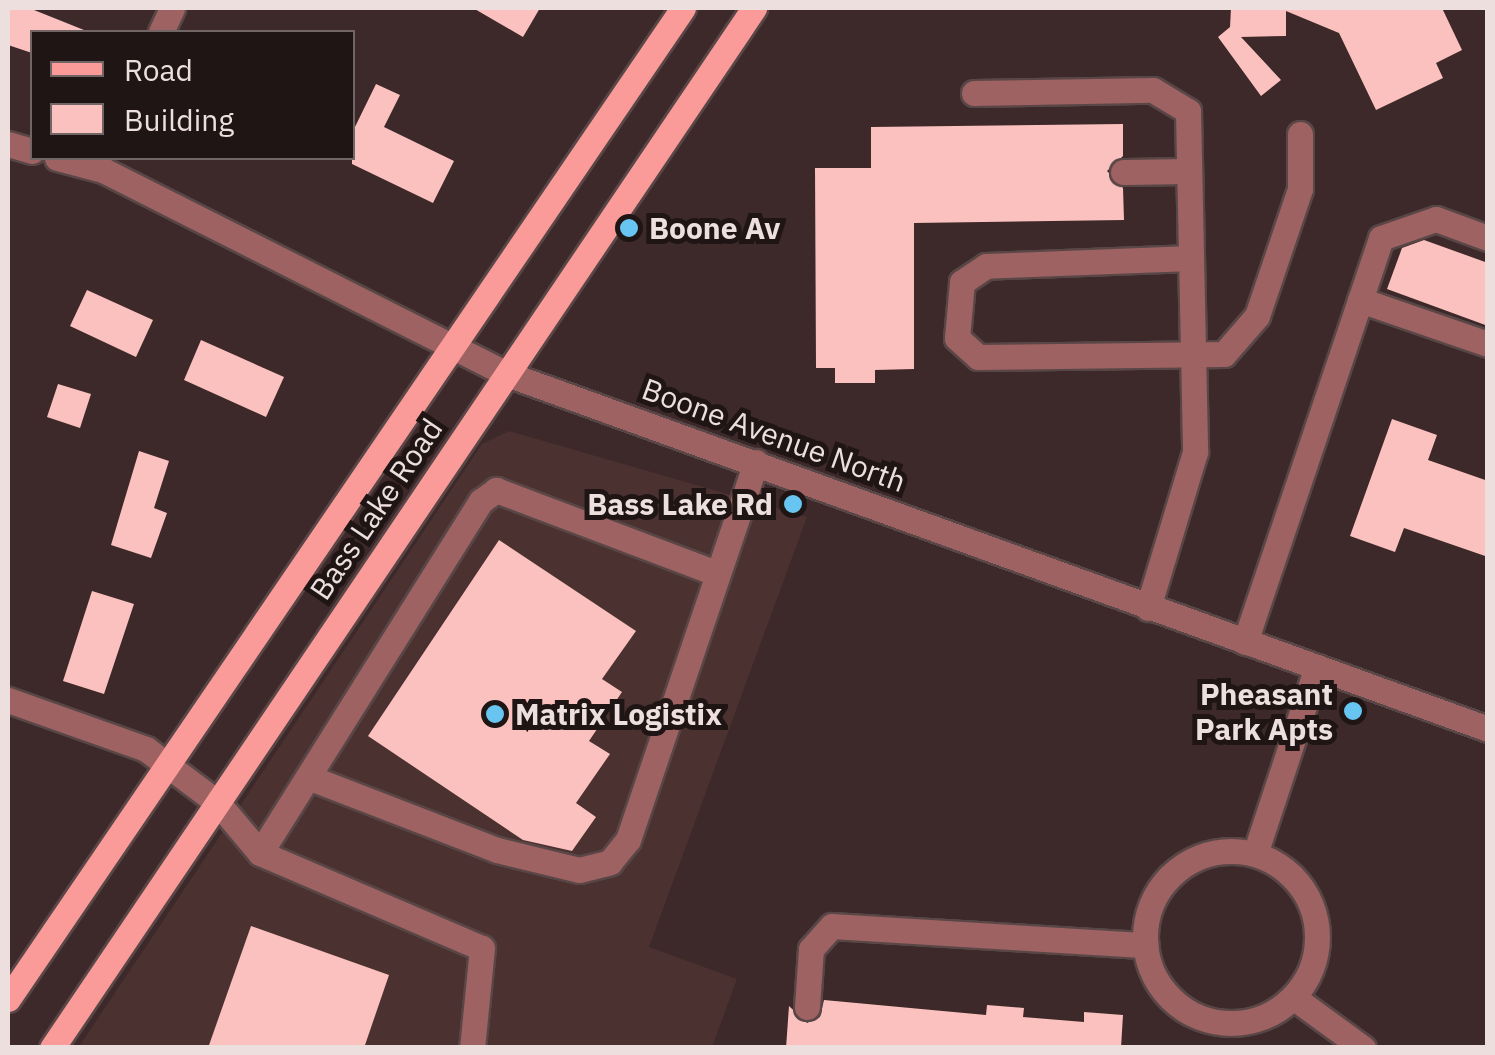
<!DOCTYPE html>
<html>
<head>
<meta charset="utf-8">
<style>
	body { margin:0 }
	#map { position:relative; width:1495px; height:1055px; overflow:hidden; background:#3d2929; font-family:"IBM Plex Sans",sans-serif }
	div>[style] { position:absolute }
	.built>* { inset:0; background:#4b3130 }
	.building>* { inset:0; background:#fac1be }
	.roads { filter:drop-shadow(2px 0 #594646) drop-shadow(-2px 0 #594646) drop-shadow(0 2px #594646) drop-shadow(0 -2px #594646) }
	.minor>* { height:25px; margin:-12.5px; padding:0 12.5px; transform-origin:12.5px; border-radius:12.5px; background:#9d6261 }
	.minor>.ring { margin:-12.5px; padding:0; box-sizing:content-box; background:none; border:25px solid #9d6261; border-radius:50% }
	.major>* { height:25px; margin:-12.5px; padding:0 12.5px; transform-origin:12.5px; border-radius:12.5px; background:#fb9b99 }
	.dots>* { width:28px; height:28px; translate:-50% -50%; box-sizing:border-box; border:5px solid #1e1514; border-radius:50% }
	span { translate:-50% -50%; white-space:nowrap; text-align:center; line-height:1.15; -webkit-text-stroke:10px #1e1514; paint-order:stroke }
	.poi-label { font-size:30px; color:#eddfde; font-weight:700 }
	.left { translate:0 -50%; text-align:left }
	.right { translate:-100% -50%; text-align:right }
	.street-label { font-size:30px; color:#eddfde }
	.frame { position:absolute; inset:0; border:10px solid #eddfde; pointer-events:none }
	.legend { position:absolute; left:30px; top:30px; width:325px; height:130px; box-sizing:border-box; background:#1e1514; border:2px solid #716665; margin:0; padding:12px 18px; list-style:none; font-size:30px; color:#eddfde }
	.legend li { display:flex; align-items:center; gap:20px; height:50px }
	.legend b { width:50px; border:2px solid #716665 }
</style>
</head>
<body>
<div id="map">
	<div class="built">
		<i style="clip-path:polygon(509px 431px,807px 517px,649px 947px,737px 979px,712px 1047px,78px 1048px,482px 444px)"></i>
	</div>
	<div class="building">
		<i style="clip-path:polygon(8px 8px,29px 8px,89px 32px,32px 32px,32px 53px,8px 45px)"></i>
		<i style="clip-path:polygon(473px 8px,540px 8px,523px 37px)"></i>
		<i style="clip-path:polygon(1231px 8px,1442px 8px,1462px 50px,1436px 63px,1443px 78px,1376px 110px,1339px 33px,1286px 11px,1286px 36px,1241px 37px,1281px 80px,1261px 96px,1218px 37px,1230px 27px)"></i>
		<i style="clip-path:polygon(376px 84px,400px 95px,384px 127px,454px 161px,433px 203px,352px 164px,352px 133px)"></i>
		<i style="clip-path:polygon(1123px 124px,1123px 156px,1107px 171px,1123px 188px,1124px 220px,914px 223px,914px 369px,875px 370px,875px 383px,835px 383px,835px 368px,816px 368px,815px 168px,871px 168px,871px 127px)"></i>
		<i style="clip-path:polygon(1424px 240px,1488px 263px,1488px 326px,1387px 289px,1402px 248px)"></i>
		<i style="clip-path:polygon(87px 290px,153px 320px,136px 357px,70px 326px)"></i>
		<i style="clip-path:polygon(201px 340px,284px 377px,266px 417px,184px 380px)"></i>
		<i style="clip-path:polygon(58px 384px,91px 394px,80px 428px,47px 417px)"></i>
		<i style="clip-path:polygon(1392px 419px,1437px 435px,1428px 460px,1488px 481px,1488px 557px,1404px 528px,1395px 552px,1350px 536px)"></i>
		<i style="clip-path:polygon(139px 451px,169px 461px,154px 508px,167px 513px,151px 558px,111px 545px)"></i>
		<i style="clip-path:polygon(499px 540px,636px 631px,602px 679px,622px 692px,589px 741px,610px 754px,576px 803px,596px 817px,572px 851px,523px 840px,368px 736px)"></i>
		<i style="clip-path:polygon(92px 591px,134px 604px,104px 694px,63px 681px)"></i>
		<i style="clip-path:polygon(251px 926px,389px 975px,364px 1048px,208px 1048px)"></i>
		<i style="clip-path:polygon(824px 1000px,986px 1015px,987px 1005px,1024px 1008px,1023px 1017px,1084px 1022px,1084px 1012px,1123px 1015px,1121px 1048px,786px 1048px,789px 1006px,807px 1023px,820px 1017px)"></i>
	</div>
	<div class="roads">
		<div class="minor">
			<i style="left:161px;top:32px;width:26px;rotate:-65deg"></i>
			<i style="left:974px;top:93px;width:179px;rotate:-1deg"></i>
			<i style="left:1153px;top:90px;width:41px;rotate:31deg"></i>
			<i style="left:1188px;top:111px;width:341px;rotate:88.8deg"></i>
			<i style="left:1195px;top:452px;width:163px;rotate:106.8deg"></i>
			<i style="left:8px;top:144px;width:25px;rotate:16deg"></i>
			<i style="left:57px;top:158px;width:48px;rotate:14.6deg"></i>
			<i style="left:103px;top:170px;width:453px;rotate:26.8deg"></i>
			<i style="left:507px;top:374px;width:1043px;rotate:19.89deg"></i>
			<i style="left:1123px;top:172px;width:66px;rotate:-0.9deg"></i>
			<i style="left:1191px;top:258px;width:205px;rotate:177.8deg"></i>
			<i style="left:986px;top:266px;width:29px;rotate:146deg"></i>
			<i style="left:962px;top:282px;width:56px;rotate:95.1deg"></i>
			<i style="left:957px;top:338px;width:28px;rotate:42deg"></i>
			<i style="left:978px;top:357px;width:246px;rotate:-0.7deg"></i>
			<i style="left:1224px;top:354px;width:50px;rotate:-49deg"></i>
			<i style="left:1257px;top:316px;width:134px;rotate:-71.3deg"></i>
			<i style="left:1300px;top:189px;width:55px;rotate:-90deg"></i>
			<i style="left:1360px;top:300px;width:135px;rotate:19deg"></i>
			<i style="left:1245px;top:642px;width:426px;rotate:-71.4deg"></i>
			<i style="left:1381px;top:238px;width:58px;rotate:-19.1deg"></i>
			<i style="left:1436px;top:219px;width:55px;rotate:20.1deg"></i>
			<i style="left:8px;top:700px;width:146px;rotate:19.5deg"></i>
			<i style="left:146px;top:749px;width:90px;rotate:36.9deg"></i>
			<i style="left:218px;top:803px;width:65px;rotate:50deg"></i>
			<i style="left:260px;top:853px;width:241px;rotate:23.2deg"></i>
			<i style="left:482px;top:948px;width:100px;rotate:95.7deg"></i>
			<i style="left:308px;top:777px;width:203px;rotate:21.1deg"></i>
			<i style="left:497px;top:850px;width:84px;rotate:13.7deg"></i>
			<i style="left:579px;top:870px;width:32px;rotate:-14deg"></i>
			<i style="left:610px;top:862px;width:28px;rotate:-51deg"></i>
			<i style="left:628px;top:840px;width:399px;rotate:-71.3deg"></i>
			<i class="ring" style="left:1145px;top:851px;width:147px;height:147px"></i>
			<i style="left:260px;top:853px;width:416px;rotate:-57.9deg"></i>
			<i style="left:481px;top:501px;width:19px;rotate:-36deg"></i>
			<i style="left:496px;top:490px;width:235px;rotate:20.7deg"></i>
			<i style="left:1255px;top:854px;width:197px;rotate:-71.7deg"></i>
			<i style="left:1293px;top:997px;width:87px;rotate:36.1deg"></i>
			<i style="left:807px;top:1007px;width:58px;rotate:-86.1deg"></i>
			<i style="left:811px;top:949px;width:31px;rotate:-48deg"></i>
			<i style="left:832px;top:926px;width:314px;rotate:3.5deg"></i>
		</div>
		<div class="major">
			<i style="left:8px;top:999px;width:1199px;rotate:-55.74deg"></i>
			<i style="left:52px;top:1048px;width:1255px;rotate:-55.98deg"></i>
		</div>
	</div>
	<div class="dots">
		<i style="left:629px;top:228px;background:#68c4f0"></i>
		<i style="left:793px;top:504px;background:#68c4f0"></i>
		<i style="left:1353px;top:711px;background:#68c4f0"></i>
		<i style="left:495px;top:714px;background:#68c4f0"></i>
	</div>
	<div class="poi-label">
		<span class="left" style="left:649px;top:228px">Boone Av</span>
		<span class="right" style="left:773px;top:504px">Bass Lake Rd</span>
		<span class="right" style="left:1333px;top:711px">Pheasant<br>Park Apts</span>
		<span class="left" style="left:515px;top:714px">Matrix Logistix</span>
	</div>
	<div class="street-label">
		<span style="left:774px;top:435px;rotate:20deg">Boone Avenue North</span>
		<span style="left:376px;top:509px;rotate:-56deg">Bass Lake Road</span>
	</div>
	<div class="frame"></div>
	<ul class="legend">
	<li><b style="height:12px;background:#fb9b99"></b>Road</li>
	<li><b style="height:28px;background:#fac1be"></b>Building</li>
	</ul>
</div>
</body>
</html>
